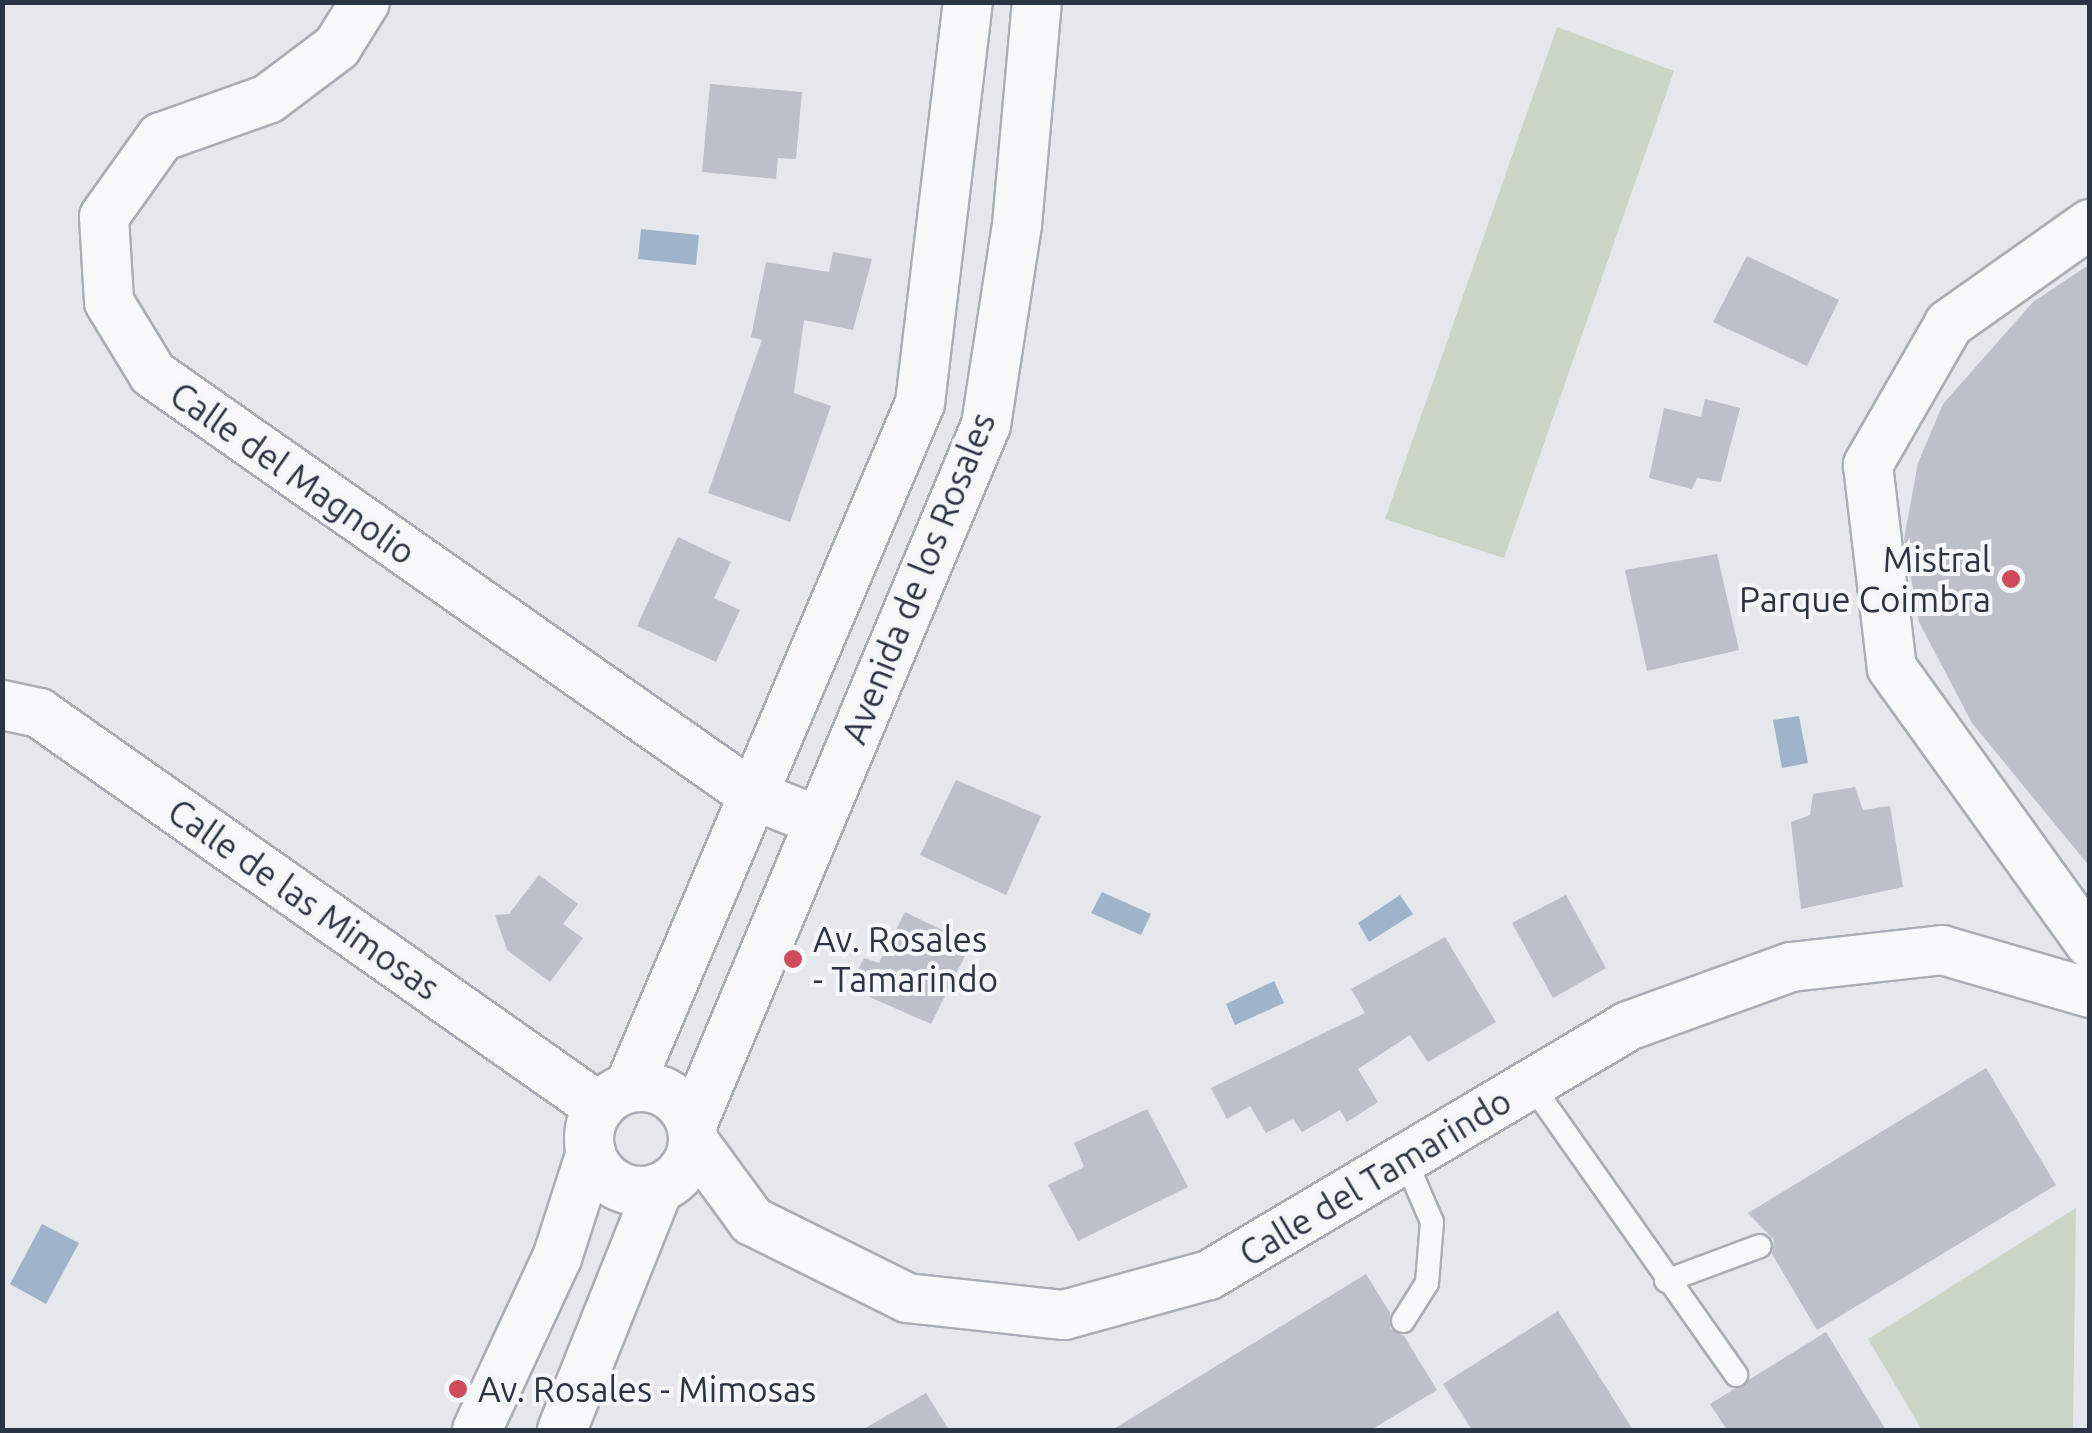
<!DOCTYPE html>
<html>
<head>
<meta charset="utf-8">
<style>
	body { margin:0 }
	#map { position:relative; width:2092px; height:1433px; overflow:hidden; background:#e4e7ec; font-family:Ubuntu,sans-serif }
	div>[style] { position:absolute }
	.green>* { inset:0; background:#c9d6c5 }
	.water>* { inset:0; background:#9fb4cb }
	.building>* { inset:0; background:#bbc0c9 }
	.roads { filter:drop-shadow(2px 0 #a9aeb6) drop-shadow(-2px 0 #a9aeb6) drop-shadow(0 2px #a9aeb6) drop-shadow(0 -2px #a9aeb6) }
	.lane>* { height:22px; margin:-11px; padding:0 11px; transform-origin:11px; border-radius:11px; background:#f7f8fa }
	.street>* { height:48px; margin:-24px; padding:0 24px; transform-origin:24px; border-radius:24px; background:#f7f8fa }
	.street>.ring { margin:-24px; padding:0; box-sizing:content-box; background:none; border:48px solid #f7f8fa; border-radius:50% }
	.dots>* { width:28px; height:28px; translate:-50% -50%; box-sizing:border-box; border:5px solid #f4f6f9; border-radius:50% }
	span { translate:-50% -50%; white-space:nowrap; text-align:center; line-height:1.15; -webkit-text-stroke:8px #f4f6f9; paint-order:stroke }
	.street-label { font-size:35px; color:#2b3444 }
	.poi-label { font-size:35px; color:#2b3444 }
	.right { translate:-100% -50%; text-align:right }
	.left { translate:0 -50%; text-align:left }
	.frame { position:absolute; inset:0; border:5px solid #2b3444; pointer-events:none }
</style>
</head>
<body>
<div id="map">
	<div class="green">
		<i style="clip-path:polygon(1557px 27px,1674px 71px,1504px 558px,1385px 519px)"></i>
		<i style="clip-path:polygon(2076px 1208px,2073px 1430px,1922px 1430px,1868px 1339px)"></i>
	</div>
	<div class="water">
		<i style="clip-path:polygon(641px 229px,699px 235px,696px 265px,638px 259px)"></i>
		<i style="clip-path:polygon(1799px 716px,1808px 763px,1782px 768px,1773px 720px)"></i>
		<i style="clip-path:polygon(1102px 892px,1151px 914px,1141px 935px,1091px 913px)"></i>
		<i style="clip-path:polygon(1400px 895px,1413px 914px,1369px 942px,1358px 923px)"></i>
		<i style="clip-path:polygon(1274px 981px,1284px 1003px,1235px 1025px,1226px 1004px)"></i>
		<i style="clip-path:polygon(42px 1224px,79px 1243px,46px 1304px,10px 1284px)"></i>
	</div>
	<div class="building">
		<i style="clip-path:polygon(710px 84px,802px 92px,796px 159px,778px 158px,776px 179px,702px 172px)"></i>
		<i style="clip-path:polygon(833px 252px,872px 259px,853px 330px,804px 320px,794px 393px,831px 406px,790px 522px,708px 493px,762px 340px,751px 337px,766px 262px,829px 272px)"></i>
		<i style="clip-path:polygon(1747px 256px,1839px 300px,1807px 366px,1713px 322px)"></i>
		<i style="clip-path:polygon(2090px 264px,2090px 867px,1972px 723px,1919px 622px,1904px 539px,1918px 463px,1943px 404px,2033px 302px)"></i>
		<i style="clip-path:polygon(1705px 399px,1740px 408px,1721px 482px,1697px 478px,1692px 489px,1649px 478px,1664px 408px,1701px 417px)"></i>
		<i style="clip-path:polygon(678px 537px,731px 562px,714px 598px,740px 610px,716px 662px,637px 626px)"></i>
		<i style="clip-path:polygon(1717px 554px,1739px 650px,1647px 671px,1625px 570px)"></i>
		<i style="clip-path:polygon(956px 780px,1041px 816px,1006px 895px,920px 855px)"></i>
		<i style="clip-path:polygon(1855px 787px,1863px 810px,1890px 806px,1903px 887px,1801px 909px,1791px 822px,1810px 815px,1813px 794px)"></i>
		<i style="clip-path:polygon(539px 875px,578px 904px,563px 924px,583px 938px,550px 982px,507px 950px,495px 915px,509px 914px)"></i>
		<i style="clip-path:polygon(1566px 895px,1606px 968px,1553px 998px,1512px 923px)"></i>
		<i style="clip-path:polygon(905px 912px,971px 944px,931px 1024px,849px 988px,864px 958px,879px 963px)"></i>
		<i style="clip-path:polygon(1445px 937px,1496px 1022px,1428px 1062px,1410px 1035px,1358px 1069px,1378px 1102px,1347px 1122px,1340px 1110px,1302px 1132px,1293px 1119px,1266px 1133px,1250px 1106px,1227px 1119px,1211px 1088px,1365px 1013px,1351px 989px)"></i>
		<i style="clip-path:polygon(1986px 1068px,2056px 1185px,1817px 1330px,1772px 1254px,1774px 1240px,1748px 1213px)"></i>
		<i style="clip-path:polygon(1147px 1109px,1188px 1187px,1078px 1241px,1048px 1185px,1084px 1167px,1074px 1143px)"></i>
		<i style="clip-path:polygon(1366px 1274px,1390px 1313px,1390px 1329px,1404px 1336px,1437px 1390px,1371px 1430px,1112px 1430px)"></i>
		<i style="clip-path:polygon(1558px 1311px,1633px 1430px,1472px 1430px,1443px 1384px)"></i>
		<i style="clip-path:polygon(1826px 1332px,1886px 1430px,1727px 1430px,1710px 1404px)"></i>
		<i style="clip-path:polygon(926px 1393px,949px 1430px,862px 1430px)"></i>
	</div>
	<div class="roads">
		<div class="lane">
			<i style="left:1531px;top:1084px;width:356px;rotate:54.8deg"></i>
			<i style="left:1666px;top:1281px;width:100px;rotate:-20.4deg"></i>
			<i style="left:1403px;top:1321px;width:45px;rotate:-57.7deg"></i>
			<i style="left:1427px;top:1283px;width:61px;rotate:-85.3deg"></i>
			<i style="left:1432px;top:1222px;width:69px;rotate:-113.2deg"></i>
		</div>
		<div class="street">
			<i style="left:365px;top:2px;width:53px;rotate:121.9deg"></i>
			<i style="left:337px;top:47px;width:86px;rotate:143deg"></i>
			<i style="left:268px;top:99px;width:114px;rotate:160.4deg"></i>
			<i style="left:161px;top:137px;width:98px;rotate:125.5deg"></i>
			<i style="left:104px;top:217px;width:85px;rotate:86.6deg"></i>
			<i style="left:109px;top:302px;width:84px;rotate:58.6deg"></i>
			<i style="left:153px;top:374px;width:733px;rotate:35.06deg"></i>
			<i style="left:753px;top:795px;width:70px;rotate:21.8deg"></i>
			<i style="left:2090px;top:224px;width:173px;rotate:144.7deg"></i>
			<i style="left:1949px;top:324px;width:163px;rotate:119.9deg"></i>
			<i style="left:1868px;top:465px;width:204px;rotate:83.3deg"></i>
			<i style="left:1892px;top:668px;width:340px;rotate:54.3deg"></i>
			<i style="left:2px;top:705px;width:38px;rotate:12deg"></i>
			<i style="left:39px;top:713px;width:685px;rotate:35.13deg"></i>
			<i class="ring" style="left:589px;top:1087px;width:56px;height:56px"></i>
			<i style="left:629px;top:1087px;width:743px;rotate:-66.95deg"></i>
			<i style="left:920px;top:403px;width:404px;rotate:-83.2deg"></i>
			<i style="left:692px;top:1125px;width:759px;rotate:-67.22deg"></i>
			<i style="left:986px;top:425px;width:202px;rotate:-81.2deg"></i>
			<i style="left:1017px;top:225px;width:224px;rotate:-84.9deg"></i>
			<i style="left:694px;top:1142px;width:98px;rotate:53.7deg"></i>
			<i style="left:752px;top:1221px;width:173px;rotate:26.4deg"></i>
			<i style="left:907px;top:1298px;width:158px;rotate:6.2deg"></i>
			<i style="left:1064px;top:1315px;width:150px;rotate:-15.4deg"></i>
			<i style="left:1209px;top:1275px;width:487px;rotate:-30.7deg"></i>
			<i style="left:1628px;top:1026px;width:173px;rotate:-19.9deg"></i>
			<i style="left:1791px;top:967px;width:152px;rotate:-6.4deg"></i>
			<i style="left:1942px;top:950px;width:154px;rotate:16.2deg"></i>
			<i style="left:477px;top:1430px;width:190px;rotate:-65.1deg"></i>
			<i style="left:557px;top:1258px;width:111px;rotate:-72.2deg"></i>
			<i style="left:562px;top:1430px;width:261px;rotate:-68.2deg"></i>
		</div>
	</div>
	<div class="dots">
		<i style="left:2011px;top:579px;background:#cf4b5c"></i>
		<i style="left:793px;top:959px;background:#cf4b5c"></i>
		<i style="left:458px;top:1389px;background:#cf4b5c"></i>
	</div>
	<div class="street-label">
		<span style="left:293px;top:473px;rotate:35deg">Calle del Magnolio</span>
		<span style="left:918px;top:578px;rotate:-68deg">Avenida de los Rosales</span>
		<span style="left:304px;top:899px;rotate:35deg">Calle de las Mimosas</span>
		<span style="left:1375px;top:1177px;rotate:-31deg">Calle del Tamarindo</span>
	</div>
	<div class="poi-label">
		<span class="right" style="left:1991px;top:579px">Mistral<br>Parque Coimbra</span>
		<span class="left" style="left:813px;top:959px">Av. Rosales<br>- Tamarindo</span>
		<span class="left" style="left:478px;top:1389px">Av. Rosales - Mimosas</span>
	</div>
	<div class="frame"></div>
</div>
</body>
</html>
